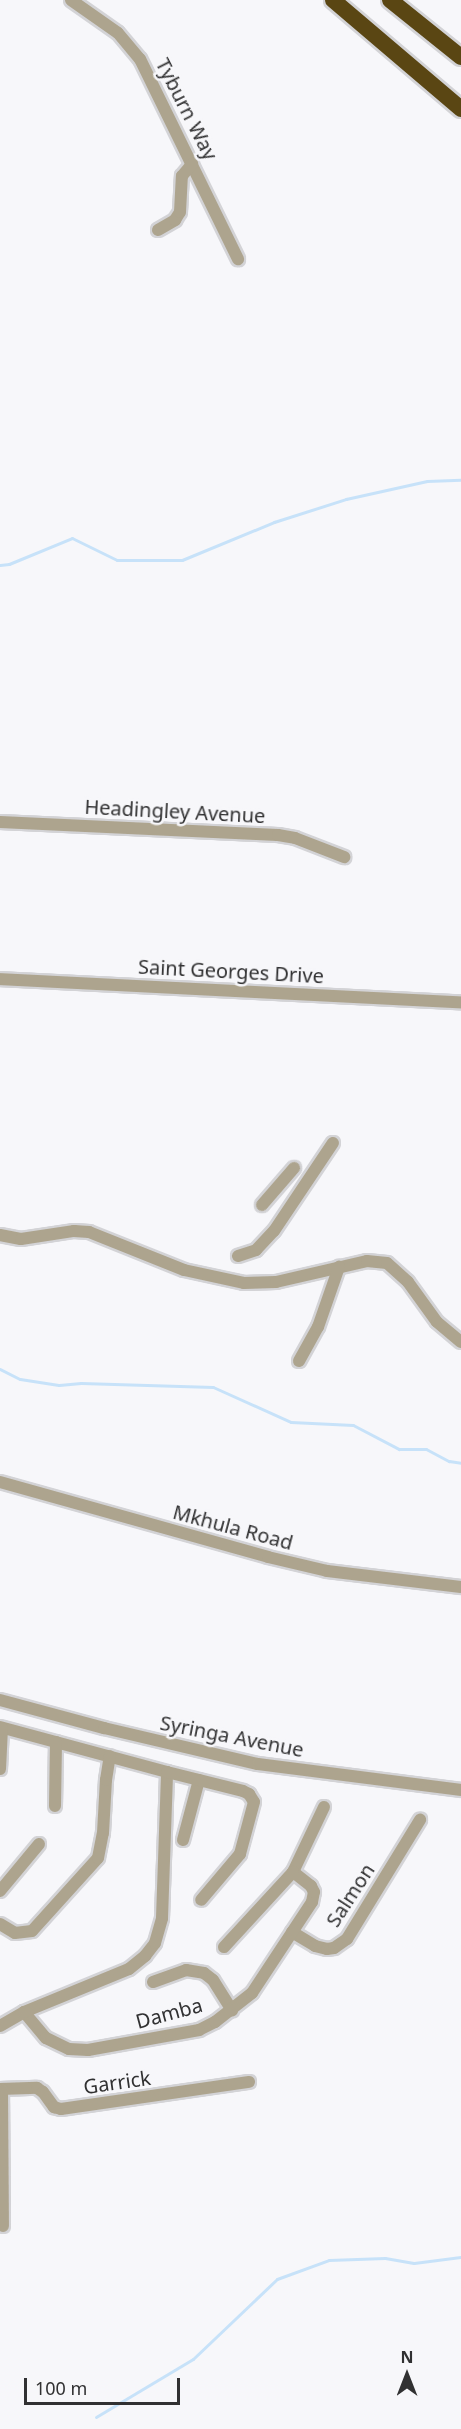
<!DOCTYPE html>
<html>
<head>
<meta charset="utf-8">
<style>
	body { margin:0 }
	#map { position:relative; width:461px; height:2429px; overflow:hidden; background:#f7f7fa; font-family:"Noto Sans",sans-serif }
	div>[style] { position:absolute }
	.stream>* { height:3px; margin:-1.5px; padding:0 1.5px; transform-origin:1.5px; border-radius:1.5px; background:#c7e2f9 }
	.roads { filter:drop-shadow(2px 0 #d3d3d6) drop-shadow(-2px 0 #d3d3d6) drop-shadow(0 2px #d3d3d6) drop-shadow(0 -2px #d3d3d6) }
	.minor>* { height:12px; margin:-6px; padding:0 6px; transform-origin:6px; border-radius:6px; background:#ada48e }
	.highway>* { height:16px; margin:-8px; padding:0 8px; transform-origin:8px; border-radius:8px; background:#5a4613 }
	span { translate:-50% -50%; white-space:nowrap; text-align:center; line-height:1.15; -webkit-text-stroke:5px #f7f7fa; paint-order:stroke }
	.street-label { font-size:20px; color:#313132 }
	.north { position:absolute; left:377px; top:2345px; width:60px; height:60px; -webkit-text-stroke:4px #f7f7fa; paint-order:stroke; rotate:0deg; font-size:16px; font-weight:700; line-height:24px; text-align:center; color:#313132 }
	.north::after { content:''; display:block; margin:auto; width:21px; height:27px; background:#313132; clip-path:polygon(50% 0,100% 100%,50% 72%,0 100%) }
	.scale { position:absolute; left:24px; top:2378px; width:156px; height:27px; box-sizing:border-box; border:3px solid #313132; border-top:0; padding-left:8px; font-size:18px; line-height:21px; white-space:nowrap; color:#313132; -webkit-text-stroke:4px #f7f7fa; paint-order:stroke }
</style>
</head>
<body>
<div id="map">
	<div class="stream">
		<i style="left:0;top:565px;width:9px;rotate:-6deg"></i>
		<i style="left:9px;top:564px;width:68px;rotate:-22.4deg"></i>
		<i style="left:72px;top:538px;width:50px;rotate:26.1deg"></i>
		<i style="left:117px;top:560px;width:65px"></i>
		<i style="left:182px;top:560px;width:100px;rotate:-22.4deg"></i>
		<i style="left:274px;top:522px;width:76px;rotate:-17.7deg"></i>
		<i style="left:346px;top:499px;width:83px;rotate:-12.5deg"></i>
		<i style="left:427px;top:481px;width:34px;rotate:-2deg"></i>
		<i style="left:0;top:1369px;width:22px;rotate:27deg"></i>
		<i style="left:20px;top:1379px;width:39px;rotate:9deg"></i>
		<i style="left:59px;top:1385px;width:22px;rotate:-5deg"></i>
		<i style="left:81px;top:1383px;width:132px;rotate:1.7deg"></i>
		<i style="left:213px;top:1387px;width:85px;rotate:24.2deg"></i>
		<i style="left:291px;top:1422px;width:62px;rotate:2.8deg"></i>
		<i style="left:353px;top:1425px;width:52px;rotate:27.6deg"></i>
		<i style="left:399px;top:1449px;width:27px"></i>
		<i style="left:426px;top:1449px;width:26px;rotate:28deg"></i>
		<i style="left:449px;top:1461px;width:12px;rotate:9deg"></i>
		<i style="left:96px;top:2417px;width:113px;rotate:-30.9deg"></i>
		<i style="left:193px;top:2359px;width:116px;rotate:-43.6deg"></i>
		<i style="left:277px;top:2279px;width:55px;rotate:-20.1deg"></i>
		<i style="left:329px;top:2260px;width:56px;rotate:-2deg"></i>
		<i style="left:385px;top:2258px;width:29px;rotate:10deg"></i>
		<i style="left:414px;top:2263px;width:47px;rotate:-7.3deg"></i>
	</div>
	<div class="roads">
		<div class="minor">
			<i style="left:71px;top:0;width:57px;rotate:35.1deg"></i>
			<i style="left:118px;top:33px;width:34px;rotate:50deg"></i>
			<i style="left:140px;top:59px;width:223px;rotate:63.9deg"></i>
			<i style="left:158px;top:230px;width:20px;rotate:-30deg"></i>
			<i style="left:175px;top:220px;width:9px;rotate:-58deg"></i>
			<i style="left:180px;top:212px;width:36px;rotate:-87deg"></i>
			<i style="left:182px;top:176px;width:16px;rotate:-50deg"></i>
			<i style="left:0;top:822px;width:278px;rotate:2.7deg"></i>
			<i style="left:278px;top:835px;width:17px;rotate:10deg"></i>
			<i style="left:295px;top:838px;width:53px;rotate:21.2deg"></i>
			<i style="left:0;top:979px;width:462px;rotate:2.9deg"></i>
			<i style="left:262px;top:1205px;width:49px;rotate:-49.1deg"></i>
			<i style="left:0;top:1235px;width:21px;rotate:11deg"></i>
			<i style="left:21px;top:1239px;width:54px;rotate:-8.6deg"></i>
			<i style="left:74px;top:1231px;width:15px;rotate:4deg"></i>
			<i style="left:89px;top:1232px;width:102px;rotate:21.8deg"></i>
			<i style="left:184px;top:1270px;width:61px;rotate:12.2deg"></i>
			<i style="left:244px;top:1283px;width:32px;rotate:-2deg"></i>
			<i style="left:276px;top:1282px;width:93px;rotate:-13deg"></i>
			<i style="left:367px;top:1261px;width:20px;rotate:6deg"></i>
			<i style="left:387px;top:1263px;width:28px;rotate:42deg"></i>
			<i style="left:408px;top:1282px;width:49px;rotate:54.1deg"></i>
			<i style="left:437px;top:1322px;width:31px;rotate:40deg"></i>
			<i style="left:238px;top:1256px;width:19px;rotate:-18deg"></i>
			<i style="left:256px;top:1250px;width:26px;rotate:-47deg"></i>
			<i style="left:274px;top:1231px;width:106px;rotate:-56.2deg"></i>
			<i style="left:299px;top:1361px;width:39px;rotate:-61deg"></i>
			<i style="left:318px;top:1327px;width:64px;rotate:-70.7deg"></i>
			<i style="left:0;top:1482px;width:278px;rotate:15.6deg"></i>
			<i style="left:268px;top:1557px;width:61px;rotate:13.3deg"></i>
			<i style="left:327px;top:1571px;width:135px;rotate:6.8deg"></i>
			<i style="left:0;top:1700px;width:108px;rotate:15.1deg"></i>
			<i style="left:104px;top:1728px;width:158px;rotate:13.2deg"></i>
			<i style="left:258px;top:1764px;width:205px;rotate:7.3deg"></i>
			<i style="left:0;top:1727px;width:173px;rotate:15.1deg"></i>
			<i style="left:0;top:1769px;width:41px;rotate:-87.2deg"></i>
			<i style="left:55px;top:1806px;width:64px;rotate:-89.1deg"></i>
			<i style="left:183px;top:1840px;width:62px;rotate:-75.1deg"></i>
			<i style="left:293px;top:1872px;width:72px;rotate:-64.5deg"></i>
			<i style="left:0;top:1891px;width:61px;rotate:-50.3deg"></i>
			<i style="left:0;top:1924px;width:17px;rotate:31deg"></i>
			<i style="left:15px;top:1933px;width:17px;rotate:-7deg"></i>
			<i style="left:32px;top:1931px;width:98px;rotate:-47.9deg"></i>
			<i style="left:98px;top:1858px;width:25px;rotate:-79deg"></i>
			<i style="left:103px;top:1833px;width:53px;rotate:-86.8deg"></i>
			<i style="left:106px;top:1780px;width:24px;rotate:-81deg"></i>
			<i style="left:292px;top:1932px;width:27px;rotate:31deg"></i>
			<i style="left:315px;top:1946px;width:12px;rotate:14deg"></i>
			<i style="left:327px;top:1949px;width:7px;rotate:-8deg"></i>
			<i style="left:334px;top:1948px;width:16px;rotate:-35deg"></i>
			<i style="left:347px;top:1939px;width:140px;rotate:-58.5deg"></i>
			<i style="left:153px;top:1982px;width:35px;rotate:-20deg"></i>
			<i style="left:186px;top:1970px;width:18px;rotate:9deg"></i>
			<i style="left:204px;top:1973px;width:11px;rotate:38deg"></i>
			<i style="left:213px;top:1980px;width:36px;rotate:58deg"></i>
			<i style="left:24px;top:2012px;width:34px;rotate:50deg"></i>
			<i style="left:46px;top:2038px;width:25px;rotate:26deg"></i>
			<i style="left:69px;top:2049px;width:19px;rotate:3deg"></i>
			<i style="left:88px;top:2050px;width:113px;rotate:-10.2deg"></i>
			<i style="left:199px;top:2030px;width:18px;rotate:-27deg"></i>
			<i style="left:215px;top:2022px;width:47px;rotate:-38.1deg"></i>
			<i style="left:252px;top:1993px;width:109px;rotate:-56.6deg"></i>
			<i style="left:312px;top:1902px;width:10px;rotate:-79deg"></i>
			<i style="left:314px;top:1892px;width:7px;rotate:-117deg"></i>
			<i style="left:311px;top:1886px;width:23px;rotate:-142deg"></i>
			<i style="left:293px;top:1872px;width:102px;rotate:132.6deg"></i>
			<i style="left:0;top:2026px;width:28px;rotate:-30deg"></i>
			<i style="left:24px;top:2012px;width:113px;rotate:-22.3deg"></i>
			<i style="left:129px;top:1969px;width:21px;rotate:-39deg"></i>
			<i style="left:145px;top:1956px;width:16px;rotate:-52deg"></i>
			<i style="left:155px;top:1943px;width:26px;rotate:-74deg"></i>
			<i style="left:162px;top:1918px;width:146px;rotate:-88deg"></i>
			<i style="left:167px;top:1772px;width:78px;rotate:14deg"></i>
			<i style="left:243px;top:1791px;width:7px;rotate:27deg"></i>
			<i style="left:249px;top:1794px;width:9px;rotate:58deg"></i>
			<i style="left:254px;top:1802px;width:54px;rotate:105.1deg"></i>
			<i style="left:240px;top:1854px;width:60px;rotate:130.3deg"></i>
			<i style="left:0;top:2089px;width:37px;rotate:-2deg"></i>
			<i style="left:37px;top:2088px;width:7px;rotate:34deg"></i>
			<i style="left:43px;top:2092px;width:19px;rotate:54deg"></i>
			<i style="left:54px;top:2107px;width:7px;rotate:16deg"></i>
			<i style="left:61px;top:2109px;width:190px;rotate:-8.2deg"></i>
			<i style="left:2px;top:2090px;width:136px;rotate:89.6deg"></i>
		</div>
		<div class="highway">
			<i style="left:333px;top:0;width:168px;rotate:40.4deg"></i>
			<i style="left:390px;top:0;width:91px;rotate:38.8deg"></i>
		</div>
	</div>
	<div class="street-label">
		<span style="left:187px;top:109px;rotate:63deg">Tyburn Way</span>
		<span style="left:175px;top:811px;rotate:3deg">Headingley Avenue</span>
		<span style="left:231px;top:971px;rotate:3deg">Saint Georges Drive</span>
		<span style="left:233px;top:1527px;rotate:15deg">Mkhula Road</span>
		<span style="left:232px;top:1736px;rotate:11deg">Syringa Avenue</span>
		<span style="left:350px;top:1895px;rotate:-57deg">Salmon</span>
		<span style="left:169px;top:2013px;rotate:-15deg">Damba</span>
		<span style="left:117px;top:2082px;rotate:-8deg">Garrick</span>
	</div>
	<div class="north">N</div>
	<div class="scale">100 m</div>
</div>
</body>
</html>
